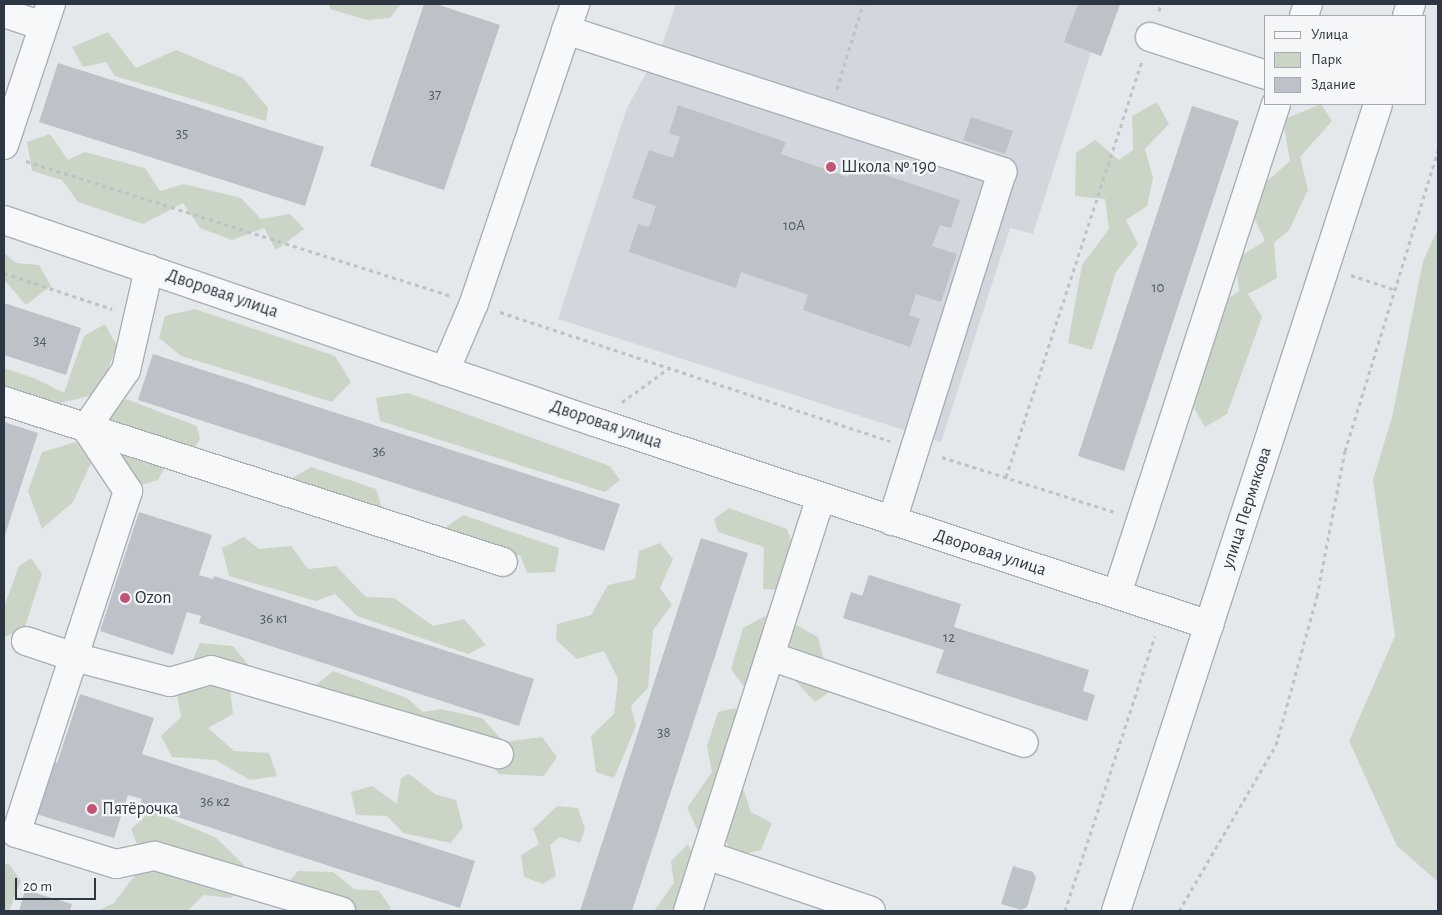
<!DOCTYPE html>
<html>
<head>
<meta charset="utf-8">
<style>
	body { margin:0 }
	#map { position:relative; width:1442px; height:915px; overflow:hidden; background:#e4e8eb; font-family:"Alegreya Sans",sans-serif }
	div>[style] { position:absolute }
	.built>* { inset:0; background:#d2d7dd }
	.green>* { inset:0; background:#cbd5c6 }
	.building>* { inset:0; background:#bcc2c8 }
	.path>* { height:3px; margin-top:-1.5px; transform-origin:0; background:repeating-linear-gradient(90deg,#bec2c7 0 4px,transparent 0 8px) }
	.roads { filter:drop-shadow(1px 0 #a9afb5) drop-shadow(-1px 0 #a9afb5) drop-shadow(0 1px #a9afb5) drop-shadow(0 -1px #a9afb5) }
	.minor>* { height:28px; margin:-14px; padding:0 14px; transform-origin:14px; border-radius:14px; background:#f7f8fa }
	.dots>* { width:14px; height:14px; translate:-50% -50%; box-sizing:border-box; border:2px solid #f4f6f8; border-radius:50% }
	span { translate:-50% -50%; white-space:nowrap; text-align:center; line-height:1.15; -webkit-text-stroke:4.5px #f4f6f8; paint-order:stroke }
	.number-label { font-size:15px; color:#515a64 }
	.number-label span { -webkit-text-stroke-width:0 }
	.poi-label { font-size:18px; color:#2d3743 }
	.left { translate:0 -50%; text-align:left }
	.street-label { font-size:18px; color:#2d3743 }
	.frame { position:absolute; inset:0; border:5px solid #2d3743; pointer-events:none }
	.legend { position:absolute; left:1264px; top:15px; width:162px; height:90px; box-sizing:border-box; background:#f4f6f8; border:1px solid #a4aab0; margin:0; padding:6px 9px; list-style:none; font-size:15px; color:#2d3743 }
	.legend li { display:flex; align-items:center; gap:10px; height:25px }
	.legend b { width:25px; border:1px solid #a4aab0 }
	.scale { position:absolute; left:15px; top:878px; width:81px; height:22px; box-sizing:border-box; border:2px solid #2d3743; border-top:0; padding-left:6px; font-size:15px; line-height:18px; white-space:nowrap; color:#2d3743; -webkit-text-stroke:4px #f4f6f8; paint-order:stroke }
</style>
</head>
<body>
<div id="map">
	<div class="built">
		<i style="clip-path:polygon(676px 4px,1120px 4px,1101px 56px,1091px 52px,1033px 234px,1010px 228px,941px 442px,558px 319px,627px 108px,663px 42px)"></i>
	</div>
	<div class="green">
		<i style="clip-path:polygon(329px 4px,401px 4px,390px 18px,367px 20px,330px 9px)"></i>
		<i style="clip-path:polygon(108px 32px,136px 68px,176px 50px,243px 78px,268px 108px,266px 121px,115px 76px,106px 62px,83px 67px,72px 47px)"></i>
		<i style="clip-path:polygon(1157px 102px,1169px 124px,1145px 149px,1153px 178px,1147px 206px,1126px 220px,1138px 244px,1116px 272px,1092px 350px,1068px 343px,1082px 265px,1109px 229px,1105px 199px,1075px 196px,1076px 153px,1095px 140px,1119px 160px,1133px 150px,1132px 116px)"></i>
		<i style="clip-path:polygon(1321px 104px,1332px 121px,1300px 157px,1308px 190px,1289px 230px,1274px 243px,1277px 278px,1248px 294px,1262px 317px,1227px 414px,1205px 427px,1194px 408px,1220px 304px,1239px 291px,1236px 259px,1265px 241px,1253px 215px,1266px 182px,1290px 161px,1283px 120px)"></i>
		<i style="clip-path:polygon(50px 134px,68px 160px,85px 152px,145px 168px,160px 191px,184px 184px,241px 198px,261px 219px,290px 214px,304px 229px,276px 250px,264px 228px,232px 240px,200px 228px,183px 203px,143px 224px,78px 202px,62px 180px,32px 171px,27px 142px)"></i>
		<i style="clip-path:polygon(1438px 229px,1438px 880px,1436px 880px,1397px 846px,1349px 741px,1395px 636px,1373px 480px,1392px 417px,1423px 261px)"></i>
		<i style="clip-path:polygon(4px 253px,16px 263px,39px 265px,51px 286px,26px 305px,6px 282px,4px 283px)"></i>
		<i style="clip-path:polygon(195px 309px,335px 356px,351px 382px,332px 402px,181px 356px,159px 338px,165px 316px)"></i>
		<i style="clip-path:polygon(105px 324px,117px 346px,98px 394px,60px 403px,35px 422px,4px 411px,4px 368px,36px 379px,64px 393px,84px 336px)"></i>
		<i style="clip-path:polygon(408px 393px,610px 466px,620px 480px,605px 492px,380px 421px,376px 398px)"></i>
		<i style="clip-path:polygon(126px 399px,197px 426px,200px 439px,191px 452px,175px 450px,158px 480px,138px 486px,122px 469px,123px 448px,99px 415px)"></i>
		<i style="clip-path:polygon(76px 442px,91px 463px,73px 502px,42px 529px,28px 491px,42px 452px)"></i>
		<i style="clip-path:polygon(311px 467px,376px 489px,382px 508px,366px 522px,309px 503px,293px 478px)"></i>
		<i style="clip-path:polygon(729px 508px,787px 529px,796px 555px,783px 590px,763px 589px,764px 547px,718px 532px,714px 519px)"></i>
		<i style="clip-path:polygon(463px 515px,559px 548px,555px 572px,527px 573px,520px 555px,452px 552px,445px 528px)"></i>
		<i style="clip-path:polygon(244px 537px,259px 549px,291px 546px,308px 569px,336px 566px,366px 597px,394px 598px,433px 626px,464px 619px,486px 645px,468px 654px,357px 616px,335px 594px,316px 601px,229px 576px,222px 548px)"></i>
		<i style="clip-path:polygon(660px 543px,673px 559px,660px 588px,672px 605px,653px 630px,648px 688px,631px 706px,636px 726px,614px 778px,596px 772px,591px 736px,614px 714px,618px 679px,604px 651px,577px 659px,556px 640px,557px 624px,591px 615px,608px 585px,635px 579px,639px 551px)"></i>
		<i style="clip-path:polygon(31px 558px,42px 574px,25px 627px,5px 637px,4px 607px,19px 566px)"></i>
		<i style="clip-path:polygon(773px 612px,818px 637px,831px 691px,815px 702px,786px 671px,750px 695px,731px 669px,743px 628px)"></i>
		<i style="clip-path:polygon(200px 643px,233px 646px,250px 667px,230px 689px,233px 714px,208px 728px,234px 751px,269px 753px,277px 776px,250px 780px,216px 760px,172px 757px,161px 736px,181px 717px,176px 689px,195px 680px,194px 657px)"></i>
		<i style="clip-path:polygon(333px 671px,407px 698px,423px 712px,441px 709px,482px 718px,504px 742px,542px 737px,557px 757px,544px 776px,499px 774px,478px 751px,440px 728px,389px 739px,356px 707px,326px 709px,316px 685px)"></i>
		<i style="clip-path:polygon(735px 708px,744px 728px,716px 780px,744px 791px,751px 812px,772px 823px,761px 850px,732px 857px,722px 830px,697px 829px,687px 808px,712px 772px,707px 746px,718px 712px)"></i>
		<i style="clip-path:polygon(409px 774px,435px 794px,456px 800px,463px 827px,451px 843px,403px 833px,387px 816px,356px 815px,351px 792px,372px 786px,397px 804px,401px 778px)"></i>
		<i style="clip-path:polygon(557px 806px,578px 808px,585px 829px,580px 843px,560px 837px,550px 845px,556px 876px,543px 884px,524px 877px,521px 855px,539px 844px,533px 829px)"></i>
		<i style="clip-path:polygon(151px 811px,215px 837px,244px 865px,246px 886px,231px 898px,203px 895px,188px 911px,97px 911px,114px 903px,144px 863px,131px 829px)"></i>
		<i style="clip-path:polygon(688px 844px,699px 870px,681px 911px,654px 911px,674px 883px,671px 861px)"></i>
		<i style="clip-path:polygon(8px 863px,21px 881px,9px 911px,4px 911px,4px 865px)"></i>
		<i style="clip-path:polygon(298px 871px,333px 872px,354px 889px,379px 891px,391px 908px,388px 911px,291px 911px,287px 884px)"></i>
	</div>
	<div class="building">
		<i style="clip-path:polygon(424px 4px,436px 4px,500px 25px,444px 190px,370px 166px)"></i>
		<i style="clip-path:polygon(1078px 4px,1120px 4px,1101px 56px,1064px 42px)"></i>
		<i style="clip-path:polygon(58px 63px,324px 147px,305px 206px,39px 122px)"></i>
		<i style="clip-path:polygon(678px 105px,786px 142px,781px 154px,848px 177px,853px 164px,960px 200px,951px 228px,940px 225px,932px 246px,957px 254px,941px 302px,916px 294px,909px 315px,920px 319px,910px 347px,803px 310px,808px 295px,741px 272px,736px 288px,629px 252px,638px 224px,649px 227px,656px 206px,632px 198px,649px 150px,673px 158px,680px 137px,669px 133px)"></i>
		<i style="clip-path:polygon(1192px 106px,1239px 121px,1124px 471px,1078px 456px)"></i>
		<i style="clip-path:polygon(971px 117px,1013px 131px,1005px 154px,963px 140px)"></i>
		<i style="clip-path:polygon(4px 303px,81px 328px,66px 375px,4px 355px)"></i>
		<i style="clip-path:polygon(153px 354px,620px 504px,604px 551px,138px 400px)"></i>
		<i style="clip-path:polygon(4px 422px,38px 433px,4px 538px)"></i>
		<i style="clip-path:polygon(139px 512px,212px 535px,199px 575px,213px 579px,214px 576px,534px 679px,519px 726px,199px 623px,201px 616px,187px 612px,173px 655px,100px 631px)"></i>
		<i style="clip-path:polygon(701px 538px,748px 553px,717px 650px,632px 911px,580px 911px)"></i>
		<i style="clip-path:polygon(869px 575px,961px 604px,954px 627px,1089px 670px,1083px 691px,1095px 695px,1087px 721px,936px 673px,944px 650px,843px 618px,851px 592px,862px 596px)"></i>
		<i style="clip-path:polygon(80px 694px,154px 718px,142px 754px,475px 861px,460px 908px,140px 805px,142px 799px,128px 795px,114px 838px,33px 813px,50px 761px,57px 763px)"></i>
		<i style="clip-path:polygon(1013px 866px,1033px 872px,1036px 878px,1027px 907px,1021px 910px,1001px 904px)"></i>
		<i style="clip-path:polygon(25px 890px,72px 904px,70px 911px,19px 911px)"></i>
	</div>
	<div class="path">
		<i style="left:1159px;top:11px;width:7px;rotate:-74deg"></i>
		<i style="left:837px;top:89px;width:89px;rotate:-73deg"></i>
		<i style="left:26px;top:161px;width:444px;rotate:17.6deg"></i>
		<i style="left:4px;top:273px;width:114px;rotate:18.4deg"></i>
		<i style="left:1351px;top:275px;width:47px;rotate:18.4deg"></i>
		<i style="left:500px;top:312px;width:411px;rotate:18.3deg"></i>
		<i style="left:622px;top:402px;width:58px;rotate:-35.9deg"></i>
		<i style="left:942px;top:457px;width:181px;rotate:17.7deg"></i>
		<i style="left:1006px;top:477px;width:437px;rotate:-71.9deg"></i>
		<i style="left:1065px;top:911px;width:289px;rotate:-71.9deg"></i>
		<i style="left:1179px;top:911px;width:192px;rotate:-59.7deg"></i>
		<i style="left:1276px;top:745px;width:155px;rotate:-74.6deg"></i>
		<i style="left:1317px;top:596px;width:148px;rotate:-79.1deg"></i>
		<i style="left:1345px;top:451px;width:315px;rotate:-72.8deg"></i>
	</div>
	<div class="roads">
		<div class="minor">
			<i style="left:4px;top:13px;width:41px;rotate:18.4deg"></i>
			<i style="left:1304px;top:16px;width:13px;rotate:-72deg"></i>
			<i style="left:1407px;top:16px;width:13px;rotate:-72deg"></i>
			<i style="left:566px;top:30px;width:459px;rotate:18deg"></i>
			<i style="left:1002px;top:172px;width:366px;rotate:107.5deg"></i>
			<i style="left:1150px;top:37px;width:122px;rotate:18.1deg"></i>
			<i style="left:4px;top:145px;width:149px;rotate:-71.6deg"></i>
			<i style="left:4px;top:220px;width:625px;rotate:18.87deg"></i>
			<i style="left:595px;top:422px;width:647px;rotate:18.29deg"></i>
			<i style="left:149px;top:269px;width:104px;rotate:102.8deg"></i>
			<i style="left:126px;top:370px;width:70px;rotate:124.6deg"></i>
			<i style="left:86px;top:428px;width:76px;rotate:56.3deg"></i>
			<i style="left:128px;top:491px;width:360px;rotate:108.1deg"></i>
			<i style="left:16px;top:833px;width:105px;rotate:17.2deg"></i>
			<i style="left:116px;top:864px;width:40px;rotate:-12deg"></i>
			<i style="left:155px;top:856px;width:194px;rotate:16.5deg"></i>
			<i style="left:445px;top:371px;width:74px;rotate:-66.9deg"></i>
			<i style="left:474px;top:303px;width:316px;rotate:-71.3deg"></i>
			<i style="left:4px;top:401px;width:524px;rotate:17.88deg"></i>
			<i style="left:1117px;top:594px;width:515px;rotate:-72.02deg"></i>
			<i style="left:26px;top:641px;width:51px;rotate:18.4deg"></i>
			<i style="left:74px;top:657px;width:99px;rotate:14.6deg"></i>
			<i style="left:170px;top:682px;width:43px;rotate:-16.3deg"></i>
			<i style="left:211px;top:670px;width:300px;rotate:16.3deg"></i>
			<i style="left:770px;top:656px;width:268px;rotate:18.9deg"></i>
			<i style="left:706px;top:855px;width:174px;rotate:18.7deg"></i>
			<i style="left:688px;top:911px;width:435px;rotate:-72.2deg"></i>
			<i style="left:1116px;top:911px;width:848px;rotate:-72.01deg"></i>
		</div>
	</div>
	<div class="dots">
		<i style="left:831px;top:167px;background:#c85271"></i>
		<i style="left:125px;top:598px;background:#c85271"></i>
		<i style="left:92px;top:809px;background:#c85271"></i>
	</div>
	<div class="number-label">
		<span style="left:435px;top:95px">37</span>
		<span style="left:182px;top:134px">35</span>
		<span style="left:794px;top:226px">10А</span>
		<span style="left:1158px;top:288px">10</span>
		<span style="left:40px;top:341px">34</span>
		<span style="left:379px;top:452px">36</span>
		<span style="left:274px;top:619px">36 к1</span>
		<span style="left:949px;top:638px">12</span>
		<span style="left:664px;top:733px">38</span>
		<span style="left:215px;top:802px">36 к2</span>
	</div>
	<div class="poi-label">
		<span class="left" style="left:841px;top:167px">Школа № 190</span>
		<span class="left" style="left:135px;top:598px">Ozon</span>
		<span class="left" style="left:102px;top:809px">Пятёрочка</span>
	</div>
	<div class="street-label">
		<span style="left:222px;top:294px;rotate:19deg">Дворовая улица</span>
		<span style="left:606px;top:425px;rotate:19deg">Дворовая улица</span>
		<span style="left:1247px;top:508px;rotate:-72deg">улица Пермякова</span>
		<span style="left:990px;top:553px;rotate:18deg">Дворовая улица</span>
	</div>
	<div class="frame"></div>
	<ul class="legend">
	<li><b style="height:6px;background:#f7f8fa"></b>Улица</li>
	<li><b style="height:14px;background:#cbd5c6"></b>Парк</li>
	<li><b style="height:14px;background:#bcc2c8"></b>Здание</li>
	</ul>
	<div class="scale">20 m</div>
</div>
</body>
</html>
